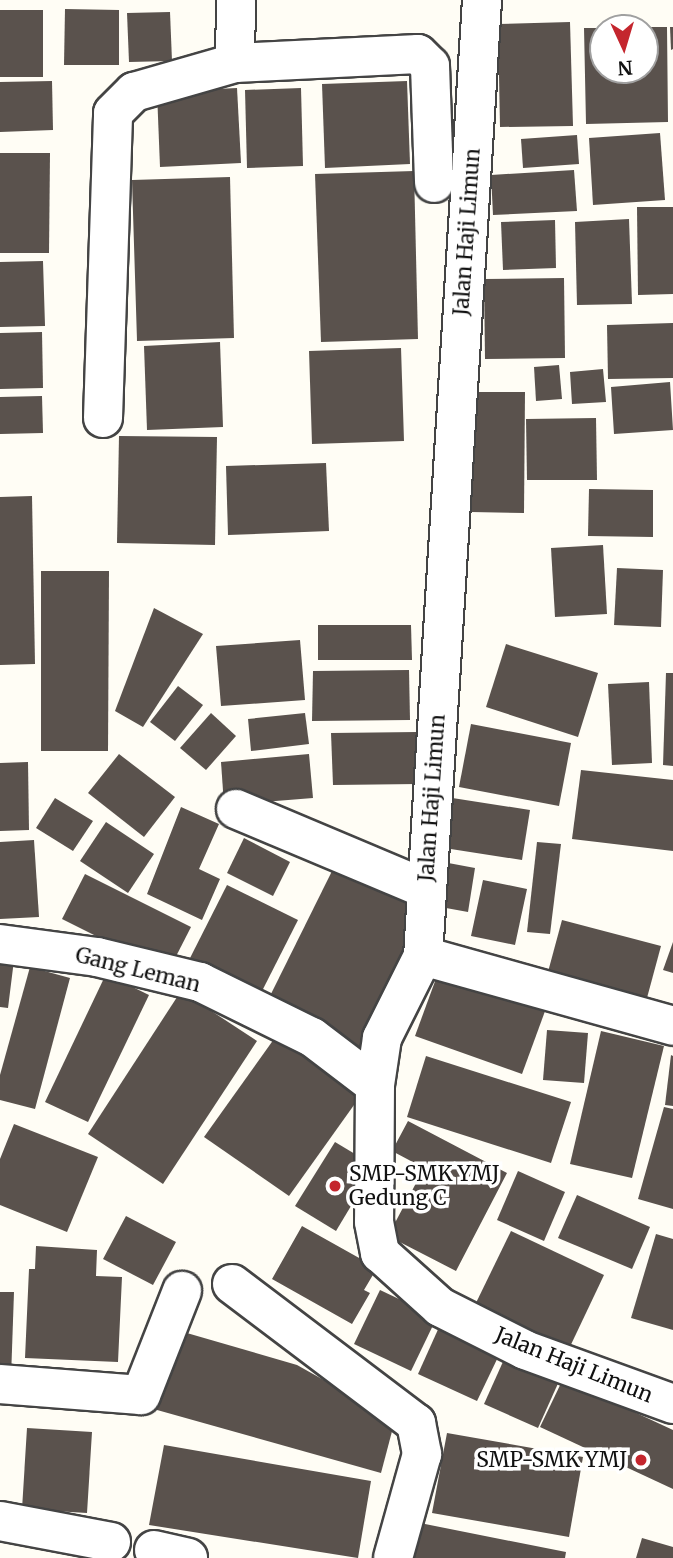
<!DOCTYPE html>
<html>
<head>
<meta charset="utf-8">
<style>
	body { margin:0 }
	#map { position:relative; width:673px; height:1558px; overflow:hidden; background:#fffdf5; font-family:Merriweather,serif }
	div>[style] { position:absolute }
	.building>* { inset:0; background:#5a524d }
	.roads { filter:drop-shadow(2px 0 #444) drop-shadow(-2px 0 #444) drop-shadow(0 2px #444) drop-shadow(0 -2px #444) }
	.minor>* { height:38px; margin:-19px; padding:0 19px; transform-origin:19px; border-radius:19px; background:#fff }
	.dots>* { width:19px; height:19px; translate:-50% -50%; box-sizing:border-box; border:4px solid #fff; border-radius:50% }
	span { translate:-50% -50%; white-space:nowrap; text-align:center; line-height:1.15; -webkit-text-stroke:7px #fff; paint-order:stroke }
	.street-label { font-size:21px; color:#111 }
	.poi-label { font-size:21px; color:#111 }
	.left { translate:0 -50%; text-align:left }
	.right { translate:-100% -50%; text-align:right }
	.north { position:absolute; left:589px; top:14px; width:70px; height:70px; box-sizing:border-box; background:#fff; border:2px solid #a0a0a0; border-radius:50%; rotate:176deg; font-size:19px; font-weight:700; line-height:28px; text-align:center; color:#111 }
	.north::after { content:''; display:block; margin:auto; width:24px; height:32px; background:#c4262e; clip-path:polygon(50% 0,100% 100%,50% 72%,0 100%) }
</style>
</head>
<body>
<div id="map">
	<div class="building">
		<i style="clip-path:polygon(65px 9px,119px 10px,119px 65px,64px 65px)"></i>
		<i style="clip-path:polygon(0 10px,43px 10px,43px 77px,0 77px)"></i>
		<i style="clip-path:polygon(170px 12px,172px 61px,129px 62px,127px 13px)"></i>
		<i style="clip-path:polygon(570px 22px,573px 126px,500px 127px,498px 24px)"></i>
		<i style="clip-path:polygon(645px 27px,667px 27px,668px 122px,586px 124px,584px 28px,603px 28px,603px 70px,645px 70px)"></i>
		<i style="clip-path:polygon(670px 27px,673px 27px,673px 49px,671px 50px)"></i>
		<i style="clip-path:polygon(52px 81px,53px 130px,0 132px,0 82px)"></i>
		<i style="clip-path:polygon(407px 81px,410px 164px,325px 168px,322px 84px)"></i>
		<i style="clip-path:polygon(237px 88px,241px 163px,160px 167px,157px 92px)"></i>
		<i style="clip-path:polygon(301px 88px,303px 166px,247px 168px,245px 90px)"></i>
		<i style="clip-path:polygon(660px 133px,665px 200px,593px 205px,589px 138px)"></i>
		<i style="clip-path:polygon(577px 135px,579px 164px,523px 168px,521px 139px)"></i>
		<i style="clip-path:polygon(0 153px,50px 153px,49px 253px,0 253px)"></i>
		<i style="clip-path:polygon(574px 170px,577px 211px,493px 215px,491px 175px)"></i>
		<i style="clip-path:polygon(414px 171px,418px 339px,321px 342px,315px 174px)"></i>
		<i style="clip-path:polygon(230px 177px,234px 338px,137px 341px,132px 180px)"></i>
		<i style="clip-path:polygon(637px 207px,673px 207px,673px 294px,638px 295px)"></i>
		<i style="clip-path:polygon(629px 219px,632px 304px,577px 305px,575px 222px)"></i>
		<i style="clip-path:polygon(555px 220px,556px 268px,503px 270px,501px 222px)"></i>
		<i style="clip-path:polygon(43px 261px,45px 326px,0 327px,0 262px)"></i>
		<i style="clip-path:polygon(564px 278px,565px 358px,485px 359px,484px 279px)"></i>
		<i style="clip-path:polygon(673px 323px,673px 378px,608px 379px,607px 325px)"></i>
		<i style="clip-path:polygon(42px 332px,43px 388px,0 389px,0 333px)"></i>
		<i style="clip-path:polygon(220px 342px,223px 427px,147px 430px,144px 346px)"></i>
		<i style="clip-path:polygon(401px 348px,404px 441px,312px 444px,309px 351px)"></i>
		<i style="clip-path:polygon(559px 365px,562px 399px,536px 401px,534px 367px)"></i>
		<i style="clip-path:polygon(603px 369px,606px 402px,572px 404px,570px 372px)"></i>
		<i style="clip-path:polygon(670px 382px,673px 430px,614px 434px,611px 387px)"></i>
		<i style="clip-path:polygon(473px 392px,525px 392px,524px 513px,471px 512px)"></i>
		<i style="clip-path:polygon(42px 396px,43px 433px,0 434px,0 397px)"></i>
		<i style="clip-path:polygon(596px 418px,597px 480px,527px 480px,526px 419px)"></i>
		<i style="clip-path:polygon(119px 436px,217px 437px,215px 545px,117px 543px)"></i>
		<i style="clip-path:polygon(326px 463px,329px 531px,228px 535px,226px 466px)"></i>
		<i style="clip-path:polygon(589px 489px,653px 490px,653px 537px,588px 536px)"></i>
		<i style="clip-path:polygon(32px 496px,35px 664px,0 665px,0 497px)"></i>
		<i style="clip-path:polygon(603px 545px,607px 614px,555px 617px,551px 548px)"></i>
		<i style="clip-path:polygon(617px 568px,663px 570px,661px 627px,614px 625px)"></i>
		<i style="clip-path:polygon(41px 571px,109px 571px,108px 751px,41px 751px)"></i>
		<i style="clip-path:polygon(154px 608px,203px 634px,143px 727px,115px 711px)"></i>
		<i style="clip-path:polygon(318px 625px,411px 625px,412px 660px,318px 660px)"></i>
		<i style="clip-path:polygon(300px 640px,305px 700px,221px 706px,216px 646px)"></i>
		<i style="clip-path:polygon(506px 644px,598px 673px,578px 737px,486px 707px)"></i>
		<i style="clip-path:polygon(409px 670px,410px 720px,312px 721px,313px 671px)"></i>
		<i style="clip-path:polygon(666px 673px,673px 673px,673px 766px,663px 765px)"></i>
		<i style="clip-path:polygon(649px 682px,652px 763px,612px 765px,608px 684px)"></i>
		<i style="clip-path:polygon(178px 686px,203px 705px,175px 741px,150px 722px)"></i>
		<i style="clip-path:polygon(211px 713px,236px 736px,206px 770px,180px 748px)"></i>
		<i style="clip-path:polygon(305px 713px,309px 744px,251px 751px,248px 719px)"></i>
		<i style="clip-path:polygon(471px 724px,571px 743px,559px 806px,459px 787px)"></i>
		<i style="clip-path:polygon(417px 732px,418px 784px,333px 785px,331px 733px)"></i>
		<i style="clip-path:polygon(119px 754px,175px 797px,144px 837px,88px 793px)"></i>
		<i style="clip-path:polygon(309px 754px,313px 798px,224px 805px,221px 762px)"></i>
		<i style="clip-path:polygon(28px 762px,29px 830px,0 831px,0 763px)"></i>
		<i style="clip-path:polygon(581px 770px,673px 780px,673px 851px,572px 839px)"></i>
		<i style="clip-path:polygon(446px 797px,530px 810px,522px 860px,438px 847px)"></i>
		<i style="clip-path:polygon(55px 798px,93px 821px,73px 851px,36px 828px)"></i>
		<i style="clip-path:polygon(181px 807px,219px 824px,199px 869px,220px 879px,202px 920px,147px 894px)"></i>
		<i style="clip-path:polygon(106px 822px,154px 854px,128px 893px,80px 861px)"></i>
		<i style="clip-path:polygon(244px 838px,290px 862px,273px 896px,227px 873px)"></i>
		<i style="clip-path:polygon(34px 840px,39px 917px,0 919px,0 842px)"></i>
		<i style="clip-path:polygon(537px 842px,561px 844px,550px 934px,527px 932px)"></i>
		<i style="clip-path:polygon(443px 862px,475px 868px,468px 912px,435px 906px)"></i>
		<i style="clip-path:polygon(335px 865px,410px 901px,405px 956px,359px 1049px,266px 1004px)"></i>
		<i style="clip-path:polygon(85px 874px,191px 927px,168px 972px,62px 919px)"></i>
		<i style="clip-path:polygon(483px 880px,527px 889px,515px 945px,471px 936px)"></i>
		<i style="clip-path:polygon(227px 885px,298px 920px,259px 997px,188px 962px)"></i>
		<i style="clip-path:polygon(562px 920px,661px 946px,644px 1009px,545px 983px)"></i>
		<i style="clip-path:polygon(673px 942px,673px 973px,663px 970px)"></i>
		<i style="clip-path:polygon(0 958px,14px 960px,8px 1008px,0 1007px)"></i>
		<i style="clip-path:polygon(441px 965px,548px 1003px,522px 1074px,415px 1036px)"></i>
		<i style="clip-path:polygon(30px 967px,70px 978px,35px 1109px,0 1100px,0 1075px)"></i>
		<i style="clip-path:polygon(106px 974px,149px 995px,88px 1122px,45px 1102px)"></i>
		<i style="clip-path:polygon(181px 991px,257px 1041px,163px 1184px,88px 1134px)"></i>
		<i style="clip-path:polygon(547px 1030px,588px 1033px,584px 1083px,543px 1080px)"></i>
		<i style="clip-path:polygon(601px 1031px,664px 1046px,632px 1178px,570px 1164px)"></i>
		<i style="clip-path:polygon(279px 1032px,364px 1091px,289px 1196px,204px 1137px)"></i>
		<i style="clip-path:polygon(671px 1055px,673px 1056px,673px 1106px,665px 1105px)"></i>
		<i style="clip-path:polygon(426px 1056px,571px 1102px,551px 1163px,407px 1117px)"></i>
		<i style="clip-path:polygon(664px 1107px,673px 1109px,673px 1209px,638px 1199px)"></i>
		<i style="clip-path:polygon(408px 1121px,507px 1173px,456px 1271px,388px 1236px,424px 1168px,392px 1151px)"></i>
		<i style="clip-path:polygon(14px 1124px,98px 1157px,67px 1232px,0 1205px,0 1159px)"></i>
		<i style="clip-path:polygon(335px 1142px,375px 1166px,336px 1231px,295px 1206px)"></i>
		<i style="clip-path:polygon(518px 1171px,565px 1192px,544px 1241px,497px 1220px)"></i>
		<i style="clip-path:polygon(577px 1195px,650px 1227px,632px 1269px,558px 1238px)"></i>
		<i style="clip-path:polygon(126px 1216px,176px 1242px,153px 1285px,103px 1259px)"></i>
		<i style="clip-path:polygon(302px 1226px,377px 1268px,364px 1290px,370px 1293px,352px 1324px,272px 1279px)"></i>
		<i style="clip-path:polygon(511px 1231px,604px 1275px,567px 1353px,473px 1309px)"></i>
		<i style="clip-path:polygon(656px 1234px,673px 1239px,673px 1330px,631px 1318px)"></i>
		<i style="clip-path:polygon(36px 1246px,97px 1250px,96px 1276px,122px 1277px,118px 1362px,25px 1358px,29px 1269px,35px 1269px)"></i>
		<i style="clip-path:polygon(380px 1290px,437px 1317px,411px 1371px,354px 1344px)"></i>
		<i style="clip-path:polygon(0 1292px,14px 1292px,11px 1378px,0 1377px)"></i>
		<i style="clip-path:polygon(440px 1325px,500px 1353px,477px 1401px,418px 1374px)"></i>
		<i style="clip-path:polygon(173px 1329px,297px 1365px,395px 1420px,381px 1473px,150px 1408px)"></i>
		<i style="clip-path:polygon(506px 1355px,560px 1379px,538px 1428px,484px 1404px)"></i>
		<i style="clip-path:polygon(563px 1379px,673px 1430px,673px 1489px,540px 1427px)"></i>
		<i style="clip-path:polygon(27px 1428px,92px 1432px,87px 1513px,22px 1509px)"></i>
		<i style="clip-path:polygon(447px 1433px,583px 1457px,569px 1537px,432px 1513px)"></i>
		<i style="clip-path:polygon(164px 1445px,371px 1481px,358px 1558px,149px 1525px)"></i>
		<i style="clip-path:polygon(420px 1523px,566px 1552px,565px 1558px,413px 1558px)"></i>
		<i style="clip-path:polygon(642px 1538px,673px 1547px,673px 1558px,636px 1558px)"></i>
	</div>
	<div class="roads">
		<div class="minor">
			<i style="left:482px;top:0;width:958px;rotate:93.53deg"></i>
			<i style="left:423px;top:956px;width:92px;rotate:116.6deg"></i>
			<i style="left:382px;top:1038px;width:48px;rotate:98.5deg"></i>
			<i style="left:375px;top:1085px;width:137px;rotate:90.4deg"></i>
			<i style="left:374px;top:1222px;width:32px;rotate:79deg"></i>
			<i style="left:380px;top:1253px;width:81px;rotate:42deg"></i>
			<i style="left:440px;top:1307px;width:95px;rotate:26.8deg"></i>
			<i style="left:525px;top:1350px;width:158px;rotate:20deg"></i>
			<i style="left:235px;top:63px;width:63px;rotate:-89.1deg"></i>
			<i style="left:103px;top:418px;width:305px;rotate:-88.1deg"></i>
			<i style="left:113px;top:113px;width:30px;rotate:-45deg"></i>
			<i style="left:134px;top:92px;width:105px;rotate:-16deg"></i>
			<i style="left:235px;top:63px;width:183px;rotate:-2.8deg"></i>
			<i style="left:418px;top:54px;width:17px;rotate:45deg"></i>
			<i style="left:430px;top:66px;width:117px;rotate:88deg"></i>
			<i style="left:236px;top:809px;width:206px;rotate:22.8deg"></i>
			<i style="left:0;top:944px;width:98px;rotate:7.6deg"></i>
			<i style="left:97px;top:957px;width:106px;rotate:13.6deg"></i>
			<i style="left:200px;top:982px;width:125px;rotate:26.2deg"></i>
			<i style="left:312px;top:1037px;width:79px;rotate:37.3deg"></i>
			<i style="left:423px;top:956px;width:260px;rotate:15.6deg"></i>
			<i style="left:232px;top:1284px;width:231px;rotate:37.1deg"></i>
			<i style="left:416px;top:1423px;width:32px;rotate:79deg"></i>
			<i style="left:422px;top:1454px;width:108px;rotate:105.6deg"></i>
			<i style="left:0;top:1384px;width:141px;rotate:4.5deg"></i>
			<i style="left:141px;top:1395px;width:112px;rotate:-68.5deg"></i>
			<i style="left:0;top:1521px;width:113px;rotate:10.7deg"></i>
			<i style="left:154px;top:1550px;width:35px;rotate:13deg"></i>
		</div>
	</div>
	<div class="dots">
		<i style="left:335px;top:1186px;background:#c4262e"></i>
		<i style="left:641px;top:1460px;background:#c4262e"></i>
	</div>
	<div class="street-label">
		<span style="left:467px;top:232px;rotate:-86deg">Jalan Haji Limun</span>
		<span style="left:432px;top:798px;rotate:-86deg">Jalan Haji Limun</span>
		<span style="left:138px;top:970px;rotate:14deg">Gang Leman</span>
		<span style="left:574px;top:1365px;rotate:22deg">Jalan Haji Limun</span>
	</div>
	<div class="poi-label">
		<span class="left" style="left:349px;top:1186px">SMP-SMK YMJ<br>Gedung C</span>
		<span class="right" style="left:627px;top:1460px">SMP-SMK YMJ</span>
	</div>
	<div class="north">N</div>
</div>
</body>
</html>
